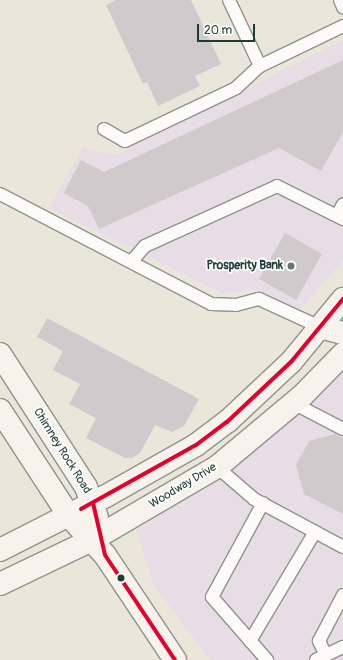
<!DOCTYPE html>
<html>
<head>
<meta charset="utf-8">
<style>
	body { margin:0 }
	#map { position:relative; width:343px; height:660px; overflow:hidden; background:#eae6da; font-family:Pangolin,sans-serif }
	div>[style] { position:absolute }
	.built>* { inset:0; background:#e8dce6 }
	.building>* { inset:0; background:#d1cacd }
	.roads { filter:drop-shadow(1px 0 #90938b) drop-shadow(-1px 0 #90938b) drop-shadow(0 1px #90938b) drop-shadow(0 -1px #90938b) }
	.lane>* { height:12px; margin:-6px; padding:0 6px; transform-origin:6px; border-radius:6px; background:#fcfbf9 }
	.secondary>* { height:22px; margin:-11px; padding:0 11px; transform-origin:11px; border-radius:11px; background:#f6f2ec }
	.bus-1>* { height:4px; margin:-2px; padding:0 2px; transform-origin:2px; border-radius:2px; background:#e4002b }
	.dots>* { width:11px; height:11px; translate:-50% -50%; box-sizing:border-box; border:2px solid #fff; border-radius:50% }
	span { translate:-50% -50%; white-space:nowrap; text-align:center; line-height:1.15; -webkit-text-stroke:3.5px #fff; paint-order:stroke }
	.poi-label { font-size:12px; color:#1f3d34; font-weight:700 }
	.right { translate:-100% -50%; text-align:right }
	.street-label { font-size:12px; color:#1f3d34 }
	.scale { position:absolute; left:197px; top:24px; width:58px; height:18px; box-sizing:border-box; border:2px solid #1f3d34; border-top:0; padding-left:5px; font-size:12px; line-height:14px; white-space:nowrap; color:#1f3d34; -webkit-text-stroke:3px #fff; paint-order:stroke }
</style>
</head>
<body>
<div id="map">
	<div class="built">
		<i style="clip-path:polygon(343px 40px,343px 261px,299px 310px,259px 290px,222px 293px,49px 208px,83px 148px,116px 155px)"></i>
		<i style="clip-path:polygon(343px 362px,343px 660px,210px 660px,153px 584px,136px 530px,234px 468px,308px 400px)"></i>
	</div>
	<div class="building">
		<i style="clip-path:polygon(116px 0,191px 0,221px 64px,195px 76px,200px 86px,158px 106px,147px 82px,143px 84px,106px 5px)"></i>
		<i style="clip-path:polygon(343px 60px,343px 132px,321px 171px,279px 148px,99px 229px,88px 206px,64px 193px,81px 160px,104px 172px)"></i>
		<i style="clip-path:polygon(285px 233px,322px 254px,296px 300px,259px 279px)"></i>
		<i style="clip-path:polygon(47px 318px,199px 399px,184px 426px,172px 432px,155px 425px,140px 453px,132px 458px,125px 458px,86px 438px,96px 418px,69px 404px,80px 384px,53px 370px,63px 351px,37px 337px)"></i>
		<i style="clip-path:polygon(335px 434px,343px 438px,343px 514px,304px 494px,296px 465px,309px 441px)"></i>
	</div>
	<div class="roads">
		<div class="lane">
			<i style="left:229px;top:0;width:73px;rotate:64.8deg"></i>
			<i style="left:260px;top:66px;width:92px;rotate:-25.7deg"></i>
			<i style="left:340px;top:0;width:8px;rotate:67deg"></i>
			<i style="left:104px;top:129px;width:24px;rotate:30deg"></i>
			<i style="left:125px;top:141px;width:123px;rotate:-25.5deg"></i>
			<i style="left:236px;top:88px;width:33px;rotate:-43deg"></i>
			<i style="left:0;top:194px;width:238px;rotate:27.5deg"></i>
			<i style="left:211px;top:304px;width:25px;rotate:2deg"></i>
			<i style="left:236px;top:305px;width:24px;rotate:-15deg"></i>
			<i style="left:259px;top:299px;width:67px;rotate:24.7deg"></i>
			<i style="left:337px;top:216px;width:13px;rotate:-63deg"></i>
			<i style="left:131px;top:262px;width:21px;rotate:-49deg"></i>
			<i style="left:145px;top:246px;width:145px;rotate:-24.4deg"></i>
			<i style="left:277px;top:186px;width:74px;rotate:26.6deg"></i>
			<i style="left:293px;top:403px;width:56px;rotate:27.5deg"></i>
			<i style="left:217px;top:467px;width:49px;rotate:40.9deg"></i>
			<i style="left:254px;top:499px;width:101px;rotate:28.3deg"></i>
			<i style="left:263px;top:503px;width:107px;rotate:118.5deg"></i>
			<i style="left:212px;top:597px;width:84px;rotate:48.9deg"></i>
			<i style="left:250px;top:641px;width:127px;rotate:-59.2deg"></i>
			<i style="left:326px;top:655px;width:16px;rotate:-117deg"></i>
			<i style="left:319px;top:641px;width:52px;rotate:-62.4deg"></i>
			<i style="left:316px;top:660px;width:30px;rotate:-26deg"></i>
		</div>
		<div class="secondary">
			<i style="left:320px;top:327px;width:24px;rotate:15deg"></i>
			<i style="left:0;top:354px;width:158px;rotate:57.1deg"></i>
			<i style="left:86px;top:487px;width:32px;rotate:70deg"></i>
			<i style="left:0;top:410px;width:126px;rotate:56.9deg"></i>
			<i style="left:69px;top:516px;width:53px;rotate:47.3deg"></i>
			<i style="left:105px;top:555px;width:126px;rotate:56.3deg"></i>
			<i style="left:0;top:550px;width:119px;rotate:-27deg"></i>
			<i style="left:106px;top:496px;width:103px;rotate:-29.5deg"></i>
			<i style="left:196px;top:445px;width:39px;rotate:-37deg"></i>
			<i style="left:227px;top:422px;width:88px;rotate:-43.2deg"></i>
			<i style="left:291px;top:362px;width:82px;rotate:-50.5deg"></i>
			<i style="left:0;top:584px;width:102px;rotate:-25.6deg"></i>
			<i style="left:92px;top:540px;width:145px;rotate:-30.3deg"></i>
			<i style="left:217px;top:467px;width:111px;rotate:-39.9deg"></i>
			<i style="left:302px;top:396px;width:59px;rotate:-45.7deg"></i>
		</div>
	</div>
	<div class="bus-1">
		<i style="left:93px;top:503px;width:53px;rotate:77deg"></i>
		<i style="left:105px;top:555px;width:126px;rotate:56.3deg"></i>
		<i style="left:81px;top:509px;width:132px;rotate:-29.1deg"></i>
		<i style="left:196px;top:445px;width:39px;rotate:-37deg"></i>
		<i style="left:227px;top:422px;width:88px;rotate:-43.2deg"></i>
		<i style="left:291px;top:362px;width:82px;rotate:-50.5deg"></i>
	</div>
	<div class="dots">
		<i style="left:291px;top:266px;background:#66786e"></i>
		<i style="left:121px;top:578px;background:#1f3d34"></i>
	</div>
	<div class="poi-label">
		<span class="right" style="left:283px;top:266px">Prosperity Bank</span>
	</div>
	<div class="street-label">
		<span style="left:62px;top:451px;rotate:58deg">Chimney Rock Road</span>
		<span style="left:183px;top:486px;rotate:-31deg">Woodway Drive</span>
	</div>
	<div class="scale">20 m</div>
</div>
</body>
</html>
